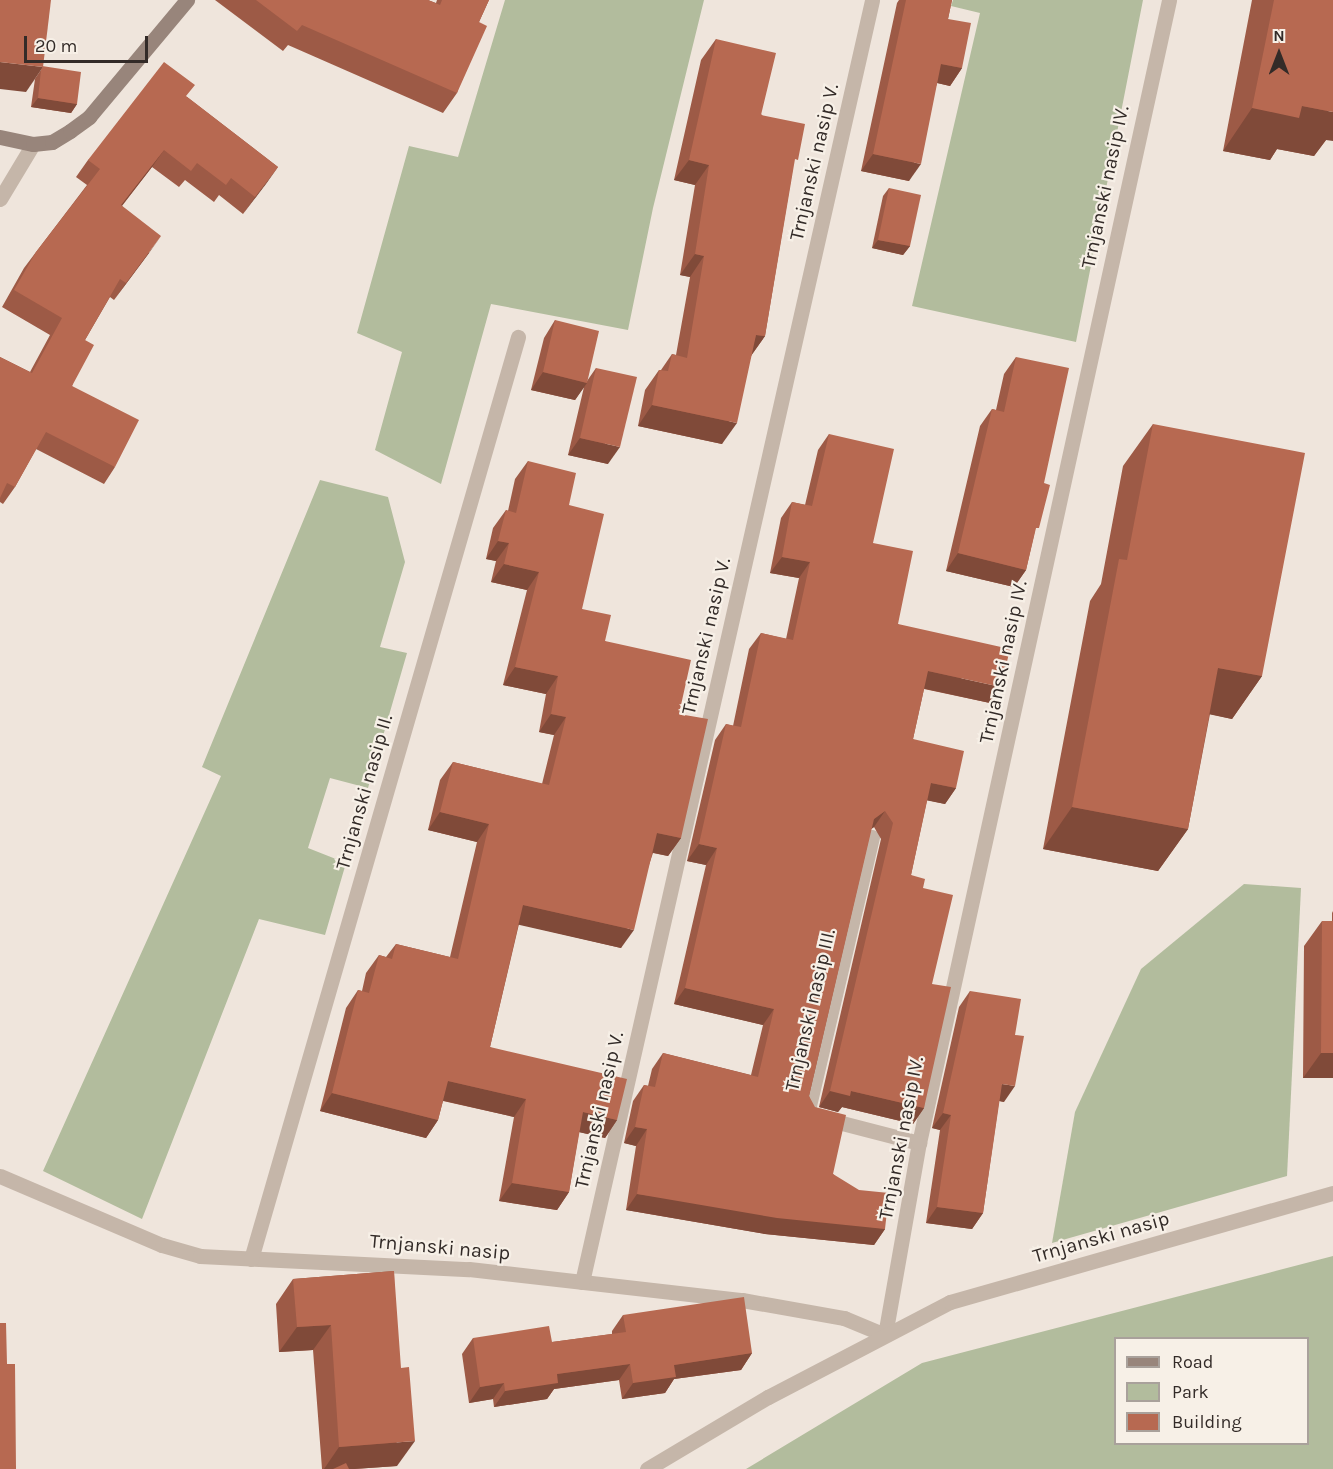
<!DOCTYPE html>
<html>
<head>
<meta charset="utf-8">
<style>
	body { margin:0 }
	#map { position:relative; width:1333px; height:1469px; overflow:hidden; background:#efe5dc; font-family:Karla,sans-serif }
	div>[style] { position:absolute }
	.green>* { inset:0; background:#b2bc9d }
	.street>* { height:15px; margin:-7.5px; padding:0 7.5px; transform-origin:7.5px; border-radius:7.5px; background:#c5b6a9 }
	.secondary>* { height:15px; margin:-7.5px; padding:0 7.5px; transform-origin:7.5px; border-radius:7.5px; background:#98857b }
	.wall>* { inset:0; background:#9d5a46 }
	.shaded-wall>* { inset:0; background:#804a39 }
	.building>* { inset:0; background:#b76951 }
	span { translate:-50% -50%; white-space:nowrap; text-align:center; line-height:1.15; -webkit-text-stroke:4.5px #f7f0e7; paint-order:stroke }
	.street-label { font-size:20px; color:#332b28 }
	.legend { position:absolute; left:1114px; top:1337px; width:195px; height:108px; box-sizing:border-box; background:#f7f0e7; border:2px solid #a9a19b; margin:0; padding:8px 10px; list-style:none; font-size:18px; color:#332b28 }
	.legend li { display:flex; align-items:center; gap:12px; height:30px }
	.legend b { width:30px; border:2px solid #a9a19b }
	.north { position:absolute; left:1249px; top:24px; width:60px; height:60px; -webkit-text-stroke:4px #f7f0e7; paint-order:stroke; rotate:0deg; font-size:16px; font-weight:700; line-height:24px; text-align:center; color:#332b28 }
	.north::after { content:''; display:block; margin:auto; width:21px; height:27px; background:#332b28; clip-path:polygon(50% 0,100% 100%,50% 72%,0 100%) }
	.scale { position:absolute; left:24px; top:36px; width:124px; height:27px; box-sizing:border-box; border:3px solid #332b28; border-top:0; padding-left:8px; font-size:18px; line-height:21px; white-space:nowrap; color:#332b28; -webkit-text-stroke:4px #f7f0e7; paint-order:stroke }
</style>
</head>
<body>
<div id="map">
	<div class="green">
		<i style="clip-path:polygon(505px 0,704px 0,653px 208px,628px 330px,491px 304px,441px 484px,375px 450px,402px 352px,357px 333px,409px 146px,458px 157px)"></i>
		<i style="clip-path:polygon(953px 0,1143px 0,1076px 342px,912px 306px,980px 13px,951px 6px)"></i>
		<i style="clip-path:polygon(320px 480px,388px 497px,405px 562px,380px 647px,407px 653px,368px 788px,330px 778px,308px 848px,346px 863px,325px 935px,259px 919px,142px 1219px,43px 1171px,221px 776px,202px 767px)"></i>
		<i style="clip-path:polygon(1244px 884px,1301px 888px,1287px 1176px,1052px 1243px,1075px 1112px,1141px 969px)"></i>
		<i style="clip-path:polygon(evenodd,1333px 1256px,1333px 1469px,746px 1469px,922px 1363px,1333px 1256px,1116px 1338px,1308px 1338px,1308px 1444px,1116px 1444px,1116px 1338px)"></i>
	</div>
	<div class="street">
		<i style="left:0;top:199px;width:64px;rotate:-59deg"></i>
		<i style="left:872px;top:837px;width:285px;rotate:103.2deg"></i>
		<i style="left:807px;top:1114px;width:116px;rotate:14.5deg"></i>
		<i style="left:0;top:1176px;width:176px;rotate:23.1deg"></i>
		<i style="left:162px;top:1245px;width:40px;rotate:16deg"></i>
		<i style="left:200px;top:1256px;width:269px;rotate:2.8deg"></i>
		<i style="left:469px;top:1269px;width:275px;rotate:6.5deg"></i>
		<i style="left:742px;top:1300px;width:104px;rotate:10deg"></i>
		<i style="left:844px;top:1318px;width:44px;rotate:22.5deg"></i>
		<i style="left:885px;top:1335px;width:195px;rotate:-80deg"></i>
		<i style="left:919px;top:1143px;width:1170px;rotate:-77.66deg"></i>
		<i style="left:251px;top:1259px;width:960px;rotate:-73.85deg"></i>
		<i style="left:582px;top:1282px;width:1314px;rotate:-77.25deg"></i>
		<i style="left:647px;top:1469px;width:141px;rotate:-30.8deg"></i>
		<i style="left:768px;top:1397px;width:205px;rotate:-27.6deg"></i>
		<i style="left:950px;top:1302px;width:398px;rotate:-15.9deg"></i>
	</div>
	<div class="secondary">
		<i style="left:0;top:137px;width:34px;rotate:12deg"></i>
		<i style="left:33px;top:144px;width:19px;rotate:-6deg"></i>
		<i style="left:52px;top:142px;width:21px;rotate:-31deg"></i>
		<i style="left:70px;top:131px;width:24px;rotate:-36deg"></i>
		<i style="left:89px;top:117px;width:153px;rotate:-50.1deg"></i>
	</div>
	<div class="wall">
		<i style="clip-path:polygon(215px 0,428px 0,436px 3px,437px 0,489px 0,479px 22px,457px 93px,443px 113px,288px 45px,283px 51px)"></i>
		<i style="clip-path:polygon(899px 0,952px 0,948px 19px,962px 68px,950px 86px,937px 83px,909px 181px,861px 171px,897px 3px)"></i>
		<i style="clip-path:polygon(1252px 0,1333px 0,1326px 140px,1314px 156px,1277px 149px,1270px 160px,1223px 151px)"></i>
		<i style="clip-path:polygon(716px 39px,793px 167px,765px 336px,751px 356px,722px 444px,638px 426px,645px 390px,659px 370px,661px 370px,672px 354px,676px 355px,690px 277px,680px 275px,695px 185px,674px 180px,701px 60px)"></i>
		<i style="clip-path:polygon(43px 67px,77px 104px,71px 113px,31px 107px,35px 79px,26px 92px)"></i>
		<i style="clip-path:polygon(187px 97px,278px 167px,243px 214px,219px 195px,214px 202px,185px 180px,179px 187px,152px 167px,122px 206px,149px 253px,114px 300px,110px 297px,85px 340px,72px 386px,115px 467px,104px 484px,36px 449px,15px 487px,3px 504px,0 502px,0 357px,30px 372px,50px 335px,2px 307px,24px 268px,36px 252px,87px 185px,76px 177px,88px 160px)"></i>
		<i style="clip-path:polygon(889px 188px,910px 246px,903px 255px,872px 248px,883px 196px)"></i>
		<i style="clip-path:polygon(555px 320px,587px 381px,596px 368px,608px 464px,568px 455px,584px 387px,575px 400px,531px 390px,544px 338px)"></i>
		<i style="clip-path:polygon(1016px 357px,1044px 483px,1034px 535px,1026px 570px,1014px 587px,946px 571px,980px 426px,992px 409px,996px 410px,1004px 374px)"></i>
		<i style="clip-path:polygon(1153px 424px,1262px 676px,1232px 719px,1210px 714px,1188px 829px,1158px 871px,1043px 849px,1090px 601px,1101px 584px,1123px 466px)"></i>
		<i style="clip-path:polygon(829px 434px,873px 543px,898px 624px,990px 703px,924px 689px,913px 739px,956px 788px,945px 804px,927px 800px,911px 875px,923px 888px,932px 984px,924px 1108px,913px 1124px,842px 1107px,838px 1112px,819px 1107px,881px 839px,874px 827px,871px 829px,809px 1096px,833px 1174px,885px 1229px,874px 1245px,765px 1234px,626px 1210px,636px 1146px,624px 1143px,633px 1101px,644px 1085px,648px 1086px,652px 1069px,663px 1053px,751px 1075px,763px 1025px,674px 1004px,706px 865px,687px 861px,715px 740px,726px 724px,733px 726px,749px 649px,761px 633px,786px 639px,799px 578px,770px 573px,781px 518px,792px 502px,805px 505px,818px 450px)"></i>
		<i style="clip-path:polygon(528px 461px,569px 505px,582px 609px,605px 641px,679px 714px,681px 838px,668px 856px,653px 853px,621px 948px,519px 924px,490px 1047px,617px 1120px,605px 1138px,579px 1132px,569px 1192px,557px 1210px,499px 1201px,514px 1117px,443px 1101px,438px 1120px,426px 1138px,320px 1111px,346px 1008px,358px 990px,362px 991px,366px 973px,379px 955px,386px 957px,396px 944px,450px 957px,477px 842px,428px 830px,440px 780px,453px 762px,542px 784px,554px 735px,539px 732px,546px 694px,503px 685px,527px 590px,491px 582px,496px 561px,486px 559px,493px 528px,506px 510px,508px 511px,515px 479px)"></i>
		<i style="clip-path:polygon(1333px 911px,1333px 1078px,1303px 1078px,1304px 946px,1322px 921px,1332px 921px,1332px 913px)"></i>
		<i style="clip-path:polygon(970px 991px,1004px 1102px,999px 1101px,983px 1213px,972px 1229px,926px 1223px,940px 1130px,932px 1128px,959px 1007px)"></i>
		<i style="clip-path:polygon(394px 1271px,397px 1466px,354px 1469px,322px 1469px,313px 1350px,279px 1352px,276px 1304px,293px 1279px)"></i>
		<i style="clip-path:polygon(623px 1315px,752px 1353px,741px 1370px,674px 1379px,665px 1393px,622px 1399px,619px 1380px,554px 1389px,547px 1399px,494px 1407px,493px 1399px,469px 1403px,462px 1354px,473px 1338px,552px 1342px,612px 1334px,612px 1331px)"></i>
	</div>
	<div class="shaded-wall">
		<i style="clip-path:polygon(0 62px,43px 67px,26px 92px,0 89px)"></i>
		<i style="clip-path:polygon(941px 64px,962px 68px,950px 86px,929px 81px)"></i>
		<i style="clip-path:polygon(38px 98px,77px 104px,71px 113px,31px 107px)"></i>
		<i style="clip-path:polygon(1302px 106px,1333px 112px,1333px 141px,1326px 140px,1314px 156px,1277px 149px,1270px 160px,1223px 151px,1252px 108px)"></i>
		<i style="clip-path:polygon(164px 150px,152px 167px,109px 222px,121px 205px)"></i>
		<i style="clip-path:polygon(873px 154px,921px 164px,909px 181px,861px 171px)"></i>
		<i style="clip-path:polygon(689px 160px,709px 165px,695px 185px,674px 180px)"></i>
		<i style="clip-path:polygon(278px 167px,266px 184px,243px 214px,255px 197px)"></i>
		<i style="clip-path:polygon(161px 236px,149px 253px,114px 300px,126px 283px)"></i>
		<i style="clip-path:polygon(878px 240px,910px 246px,903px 255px,872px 248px)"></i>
		<i style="clip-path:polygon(695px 254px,704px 256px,690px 277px,680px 275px)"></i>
		<i style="clip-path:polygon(756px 335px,765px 336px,750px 357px)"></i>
		<i style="clip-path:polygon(543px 372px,587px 383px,575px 400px,531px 390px)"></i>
		<i style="clip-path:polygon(652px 405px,737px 423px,722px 444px,638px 426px)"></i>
		<i style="clip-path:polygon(580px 438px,620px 447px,608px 464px,568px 455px)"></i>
		<i style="clip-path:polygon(498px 541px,509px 543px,496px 561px,486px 559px)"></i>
		<i style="clip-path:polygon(958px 553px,1026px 570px,1014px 587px,946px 571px)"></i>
		<i style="clip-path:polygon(782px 557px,810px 562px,799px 578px,770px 573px)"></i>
		<i style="clip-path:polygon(504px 564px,539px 572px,527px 590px,491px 582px)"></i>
		<i style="clip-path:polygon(515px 667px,558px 676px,546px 694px,503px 685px)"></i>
		<i style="clip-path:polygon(1218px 668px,1262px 676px,1232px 719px,1189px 710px)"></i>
		<i style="clip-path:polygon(928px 671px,1001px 687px,990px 703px,917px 687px)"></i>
		<i style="clip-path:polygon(551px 714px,566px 717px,554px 735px,539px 732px)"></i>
		<i style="clip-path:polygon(931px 783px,956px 788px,945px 804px,920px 799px)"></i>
		<i style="clip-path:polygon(1072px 807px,1188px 829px,1158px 871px,1043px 849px)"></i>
		<i style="clip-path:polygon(885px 811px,874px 827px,863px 835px,874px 819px)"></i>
		<i style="clip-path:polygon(440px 812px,489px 824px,477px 842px,428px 830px)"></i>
		<i style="clip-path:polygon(657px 833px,681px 838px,668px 856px,645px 851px)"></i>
		<i style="clip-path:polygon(699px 844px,717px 848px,706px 865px,687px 861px)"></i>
		<i style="clip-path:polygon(523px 905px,634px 930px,621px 948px,511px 923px)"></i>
		<i style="clip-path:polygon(685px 988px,774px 1009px,763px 1025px,674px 1004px)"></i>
		<i style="clip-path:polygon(1321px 1053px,1333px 1053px,1333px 1078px,1303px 1078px)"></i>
		<i style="clip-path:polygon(448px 1081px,526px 1099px,514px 1117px,436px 1099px)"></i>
		<i style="clip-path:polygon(1002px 1084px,1015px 1086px,1004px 1102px,991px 1099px)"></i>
		<i style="clip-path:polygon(830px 1091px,851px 1091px,924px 1108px,913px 1124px,842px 1107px,838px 1112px,819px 1107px)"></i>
		<i style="clip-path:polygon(332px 1093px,438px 1120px,426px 1138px,320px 1111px)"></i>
		<i style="clip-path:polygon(583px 1112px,617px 1120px,605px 1138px,570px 1130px)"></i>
		<i style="clip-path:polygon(943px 1113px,951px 1115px,940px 1130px,932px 1128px)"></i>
		<i style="clip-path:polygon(635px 1127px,647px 1129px,636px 1146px,624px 1143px)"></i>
		<i style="clip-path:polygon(512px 1183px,569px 1192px,557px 1210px,499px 1201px)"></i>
		<i style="clip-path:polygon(637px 1194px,885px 1229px,874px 1245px,765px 1234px,626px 1210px)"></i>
		<i style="clip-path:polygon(937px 1207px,983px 1213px,972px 1229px,926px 1223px)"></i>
		<i style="clip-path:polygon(331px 1325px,313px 1350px,279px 1352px,297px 1327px)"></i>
		<i style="clip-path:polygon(752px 1353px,741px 1370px,674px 1379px,665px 1393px,622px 1399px,633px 1383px,674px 1365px)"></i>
		<i style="clip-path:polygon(630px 1364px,619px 1380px,554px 1389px,547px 1399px,494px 1407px,505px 1391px,557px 1374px)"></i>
		<i style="clip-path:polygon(504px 1383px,493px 1399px,469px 1403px,480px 1387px)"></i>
		<i style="clip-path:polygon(415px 1441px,397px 1466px,354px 1469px,324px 1469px,339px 1447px)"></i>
	</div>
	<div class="building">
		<i style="clip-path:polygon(0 0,51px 0,43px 67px,0 62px)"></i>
		<i style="clip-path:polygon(256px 0,428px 0,440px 5px,442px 0,489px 0,479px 22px,487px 26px,457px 93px,302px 25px,297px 31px)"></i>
		<i style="clip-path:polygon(906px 0,952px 0,948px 19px,971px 23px,962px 68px,941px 64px,921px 164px,873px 154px)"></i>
		<i style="clip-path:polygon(1274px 0,1333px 0,1333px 112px,1302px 106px,1299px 118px,1252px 108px)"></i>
		<i style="clip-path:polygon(716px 39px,776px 53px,761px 115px,805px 124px,798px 160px,795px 159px,765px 336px,756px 335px,737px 423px,652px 405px,659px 370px,668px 371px,672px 354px,687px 358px,704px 256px,695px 254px,709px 165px,689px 160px)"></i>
		<i style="clip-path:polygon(164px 62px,195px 85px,186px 96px,278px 167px,255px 197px,231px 178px,226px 185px,197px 163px,191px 171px,164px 150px,121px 205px,161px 236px,126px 283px,120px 279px,85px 340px,94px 345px,72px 386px,139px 420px,115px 467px,46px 432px,15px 487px,7px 483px,0 498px,0 357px,32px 373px,62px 318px,14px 290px,36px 252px,100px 169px,88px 160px)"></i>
		<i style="clip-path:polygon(42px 66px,81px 72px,77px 104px,38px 98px,41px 70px,43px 67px)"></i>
		<i style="clip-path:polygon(889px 188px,921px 195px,910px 246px,878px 240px)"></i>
		<i style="clip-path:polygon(555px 320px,599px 331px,587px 383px,543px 372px)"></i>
		<i style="clip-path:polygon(1016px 357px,1069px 368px,1044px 483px,1050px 485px,1039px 528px,1036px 528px,1026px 570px,958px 553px,992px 409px,1004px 412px)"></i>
		<i style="clip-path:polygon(596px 368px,637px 377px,620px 447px,580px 438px)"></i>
		<i style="clip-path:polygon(1153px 424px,1305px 453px,1262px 676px,1218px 668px,1188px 829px,1072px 807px,1119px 559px,1127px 560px)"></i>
		<i style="clip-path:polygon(829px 434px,894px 449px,873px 543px,913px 551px,898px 624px,1010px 649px,1001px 687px,928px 671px,913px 739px,964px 751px,956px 788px,931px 783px,911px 875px,925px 879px,923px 888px,953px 895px,932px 984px,951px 987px,924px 1108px,851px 1091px,850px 1096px,830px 1091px,893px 823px,885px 811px,874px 819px,809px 1096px,815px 1107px,846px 1115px,833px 1174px,859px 1190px,889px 1193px,885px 1229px,777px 1218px,637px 1194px,647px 1129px,635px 1127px,644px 1085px,655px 1087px,663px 1053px,758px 1077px,774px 1009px,685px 988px,717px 848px,699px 844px,726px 724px,741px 727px,761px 633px,793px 640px,810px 562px,782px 557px,792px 502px,812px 506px)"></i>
		<i style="clip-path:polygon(528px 461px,576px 473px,569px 505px,604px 514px,582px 609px,611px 615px,605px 641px,691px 660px,679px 714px,708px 719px,681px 838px,657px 833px,634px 930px,523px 905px,490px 1047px,627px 1079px,617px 1120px,583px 1112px,569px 1192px,512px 1183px,526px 1099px,448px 1081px,438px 1120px,332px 1093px,358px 990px,369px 993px,379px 955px,392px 959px,396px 944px,458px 959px,489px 824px,440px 812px,453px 762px,549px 785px,566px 717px,551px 714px,558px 676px,515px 667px,539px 572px,504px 564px,509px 543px,498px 541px,506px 510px,516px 513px)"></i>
		<i style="clip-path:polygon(1322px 921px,1333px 921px,1333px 1053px,1321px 1053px)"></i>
		<i style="clip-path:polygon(970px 991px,1021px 999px,1015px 1035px,1024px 1036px,1015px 1086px,1002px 1084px,983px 1213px,937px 1207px,951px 1115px,943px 1113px)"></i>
		<i style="clip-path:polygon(394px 1271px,401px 1368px,409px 1367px,415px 1441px,339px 1447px,331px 1325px,297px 1327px,293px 1279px)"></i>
		<i style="clip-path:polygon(744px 1297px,752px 1353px,674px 1365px,676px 1377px,633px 1383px,630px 1364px,557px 1374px,558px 1383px,505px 1391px,504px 1383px,480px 1387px,473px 1338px,549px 1326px,552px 1342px,626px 1332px,623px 1315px)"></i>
		<i style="clip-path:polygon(0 1323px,6px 1323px,7px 1364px,15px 1364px,16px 1469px,0 1469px)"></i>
		<i style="clip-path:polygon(346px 1463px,349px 1469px,333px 1469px)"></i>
	</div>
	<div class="street-label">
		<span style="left:814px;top:162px;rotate:-77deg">Trnjanski nasip V.</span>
		<span style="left:1105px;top:187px;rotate:-78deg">Trnjanski nasip IV.</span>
		<span style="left:706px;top:636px;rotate:-77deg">Trnjanski nasip V.</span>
		<span style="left:1003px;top:662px;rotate:-78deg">Trnjanski nasip IV.</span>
		<span style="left:364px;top:792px;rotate:-74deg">Trnjanski nasip II.</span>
		<span style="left:810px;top:1010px;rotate:-77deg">Trnjanski nasip III.</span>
		<span style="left:599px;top:1110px;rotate:-77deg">Trnjanski nasip V.</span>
		<span style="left:901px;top:1138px;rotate:-79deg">Trnjanski nasip IV.</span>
		<span style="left:1101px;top:1237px;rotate:-16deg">Trnjanski nasip</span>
		<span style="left:440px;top:1247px;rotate:5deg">Trnjanski nasip</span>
	</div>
	<ul class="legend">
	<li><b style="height:8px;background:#98857b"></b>Road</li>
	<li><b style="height:16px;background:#b2bc9d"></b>Park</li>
	<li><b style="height:16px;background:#b76951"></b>Building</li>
	</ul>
	<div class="north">N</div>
	<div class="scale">20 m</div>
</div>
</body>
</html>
